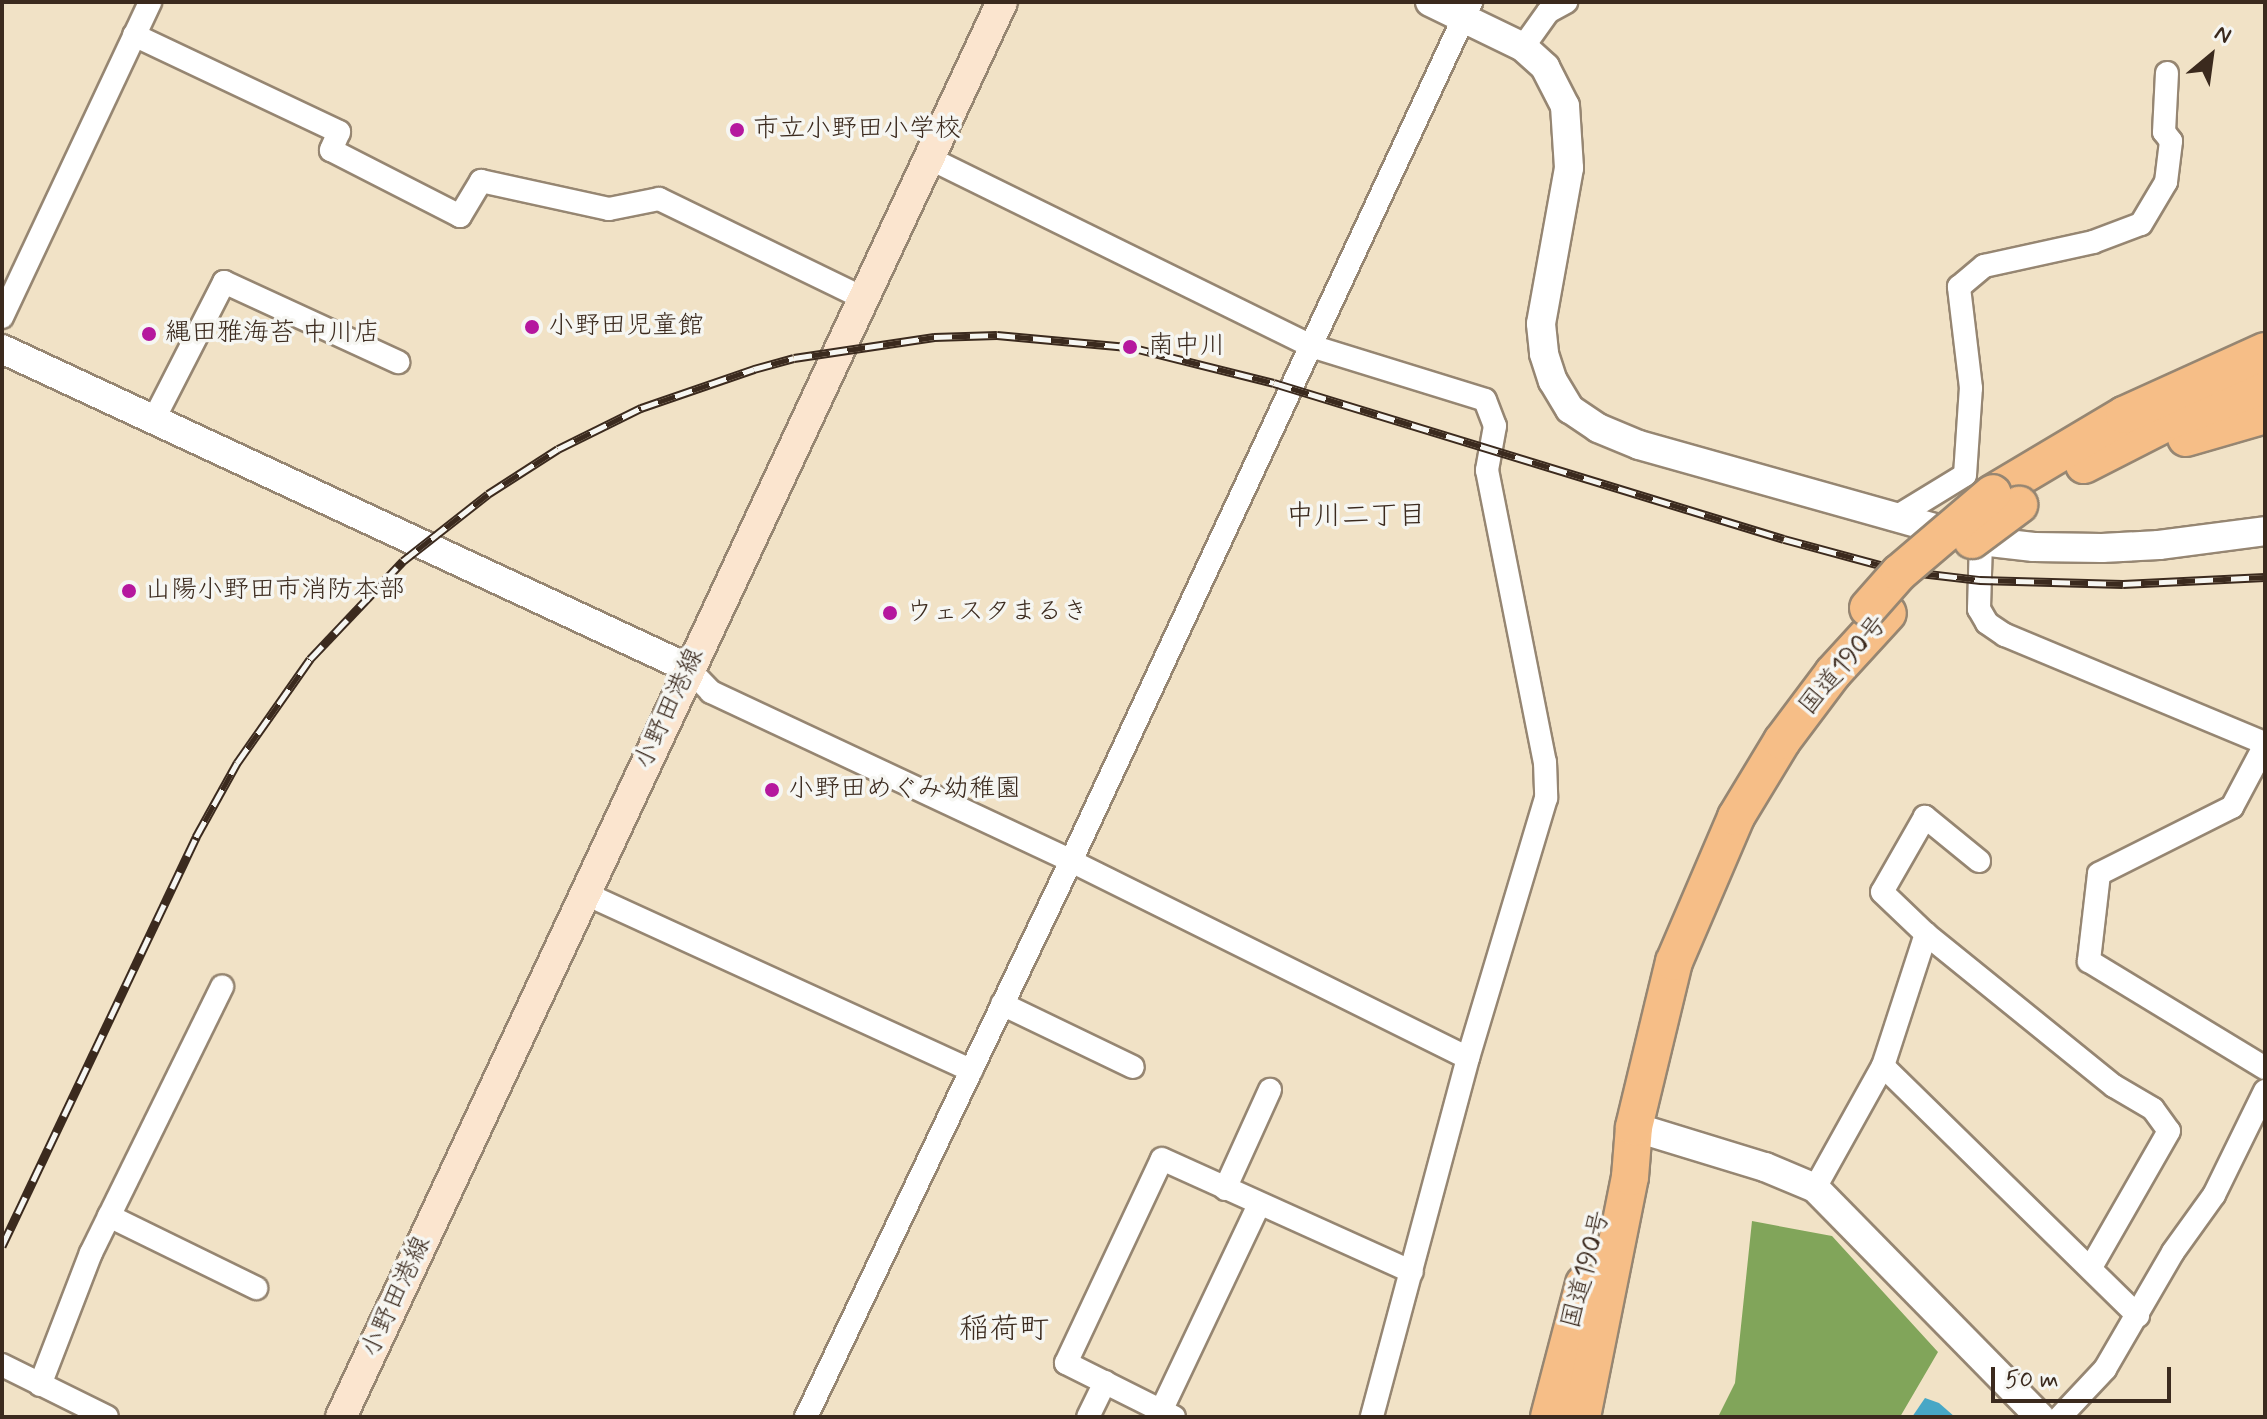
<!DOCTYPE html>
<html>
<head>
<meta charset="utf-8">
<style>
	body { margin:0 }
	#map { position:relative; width:2267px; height:1419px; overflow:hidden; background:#f1e2c6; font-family:Mynerve,"Klee One",sans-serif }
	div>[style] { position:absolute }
	.forest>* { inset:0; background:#81a55a }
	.water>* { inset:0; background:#47a7c6 }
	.roads { filter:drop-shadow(2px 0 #968672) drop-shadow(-2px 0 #968672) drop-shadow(0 2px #968672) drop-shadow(0 -2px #968672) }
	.minor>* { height:22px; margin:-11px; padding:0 11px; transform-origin:11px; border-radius:11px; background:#fff }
	.tertiary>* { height:28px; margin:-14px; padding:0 14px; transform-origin:14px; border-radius:14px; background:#fff }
	.secondary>* { height:30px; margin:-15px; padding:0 15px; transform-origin:15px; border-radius:15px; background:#fbe5cf }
	.trunk>* { height:36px; margin:-18px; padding:0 18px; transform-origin:18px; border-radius:18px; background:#f6be87 }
	.rail>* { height:9px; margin-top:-4.5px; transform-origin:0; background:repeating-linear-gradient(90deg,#f6f6f2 0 18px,#3b2a1e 0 36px); box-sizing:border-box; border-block:2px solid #3b2a1e }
	.bridges { filter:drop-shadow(2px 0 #968672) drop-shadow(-2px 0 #968672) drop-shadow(0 2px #968672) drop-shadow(0 -2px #968672) }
	.trunk-bridge>* { height:36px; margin:-18px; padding:0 18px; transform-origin:18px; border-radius:18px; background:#f6be87 }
	.dots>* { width:22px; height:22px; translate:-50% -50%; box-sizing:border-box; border:4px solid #f6f6f2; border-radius:50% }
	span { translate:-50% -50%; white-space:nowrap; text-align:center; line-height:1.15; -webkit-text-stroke:7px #f6f6f2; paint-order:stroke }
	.poi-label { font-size:26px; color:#3b2a1e }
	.left { translate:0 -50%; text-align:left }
	.street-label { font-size:26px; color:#3b2a1e }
	.neighbourhood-label { font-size:28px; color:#3b2a1e }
	.quarter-label { font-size:30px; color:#3b2a1e }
	.frame { position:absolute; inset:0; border:4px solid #3b2a1e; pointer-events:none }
	.north { position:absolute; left:2171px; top:16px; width:80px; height:80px; -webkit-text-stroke:6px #f6f6f2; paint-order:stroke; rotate:29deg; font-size:22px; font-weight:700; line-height:32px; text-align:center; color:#3b2a1e }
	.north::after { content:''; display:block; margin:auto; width:28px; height:36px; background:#3b2a1e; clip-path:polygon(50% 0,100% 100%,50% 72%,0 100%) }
	.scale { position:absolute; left:1991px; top:1367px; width:180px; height:36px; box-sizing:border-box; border:4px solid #3b2a1e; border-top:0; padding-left:10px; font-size:24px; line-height:28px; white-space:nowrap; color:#3b2a1e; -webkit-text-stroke:6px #f6f6f2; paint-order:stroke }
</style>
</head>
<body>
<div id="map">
	<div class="forest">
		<i style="clip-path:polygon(1752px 1221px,1832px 1236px,1938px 1352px,1900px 1417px,1718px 1417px,1735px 1383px)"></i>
	</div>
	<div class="water">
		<i style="clip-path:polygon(1925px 1398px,1939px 1403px,1955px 1417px,1912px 1417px)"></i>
	</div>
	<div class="roads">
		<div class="minor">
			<i style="left:134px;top:35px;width:227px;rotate:25.3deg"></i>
			<i style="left:339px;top:132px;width:20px;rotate:114deg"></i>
			<i style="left:331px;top:150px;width:145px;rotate:27.1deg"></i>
			<i style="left:460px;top:216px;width:41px;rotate:-59deg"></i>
			<i style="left:481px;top:181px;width:131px;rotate:12.3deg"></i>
			<i style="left:609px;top:209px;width:51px;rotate:-11.3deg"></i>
			<i style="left:659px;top:199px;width:227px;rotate:25.9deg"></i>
			<i style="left:1523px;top:47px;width:43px;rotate:-54.5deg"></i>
			<i style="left:1548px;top:12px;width:21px;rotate:-29deg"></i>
			<i style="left:929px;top:158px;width:426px;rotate:26.2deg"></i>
			<i style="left:1311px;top:346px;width:182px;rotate:17.2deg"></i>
			<i style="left:1485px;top:400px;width:28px;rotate:69deg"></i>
			<i style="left:1495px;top:426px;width:45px;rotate:100.3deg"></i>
			<i style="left:1487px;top:470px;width:298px;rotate:78.8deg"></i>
			<i style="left:1545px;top:762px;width:36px;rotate:88deg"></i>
			<i style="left:1546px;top:798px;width:271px;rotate:106.7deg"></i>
			<i style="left:1468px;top:1058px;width:372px;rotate:105deg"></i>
			<i style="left:2px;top:317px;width:348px;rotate:-64.8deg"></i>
			<i style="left:154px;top:419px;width:154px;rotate:-62.9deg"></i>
			<i style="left:224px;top:282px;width:192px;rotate:24.7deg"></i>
			<i style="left:1893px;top:519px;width:84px;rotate:-31.4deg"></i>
			<i style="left:1965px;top:475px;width:87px;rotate:-86.1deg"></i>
			<i style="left:1971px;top:388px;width:102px;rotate:-96.8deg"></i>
			<i style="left:1959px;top:287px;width:33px;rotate:-40deg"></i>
			<i style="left:1984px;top:266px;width:112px;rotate:-12.4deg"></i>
			<i style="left:2093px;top:242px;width:51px;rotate:-20.6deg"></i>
			<i style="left:2141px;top:224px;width:49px;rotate:-59.2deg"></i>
			<i style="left:2166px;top:182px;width:41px;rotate:-83deg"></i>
			<i style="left:2171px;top:141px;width:11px;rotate:-128deg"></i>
			<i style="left:2164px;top:132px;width:59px;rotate:-87.1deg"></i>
			<i style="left:1981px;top:541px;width:68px;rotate:91.7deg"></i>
			<i style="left:1979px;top:609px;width:16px;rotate:60deg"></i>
			<i style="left:1987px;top:623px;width:22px;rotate:34deg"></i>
			<i style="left:2005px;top:635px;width:282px;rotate:22.6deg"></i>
			<i style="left:688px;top:668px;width:33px;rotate:46deg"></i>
			<i style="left:711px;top:692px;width:398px;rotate:25.1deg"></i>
			<i style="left:1071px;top:861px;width:443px;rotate:26.4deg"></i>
			<i style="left:2265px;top:745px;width:70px;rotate:118deg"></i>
			<i style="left:2232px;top:807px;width:149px;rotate:153.3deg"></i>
			<i style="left:2099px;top:874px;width:88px;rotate:96.6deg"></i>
			<i style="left:2089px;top:961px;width:206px;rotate:31.3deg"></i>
			<i style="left:1979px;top:861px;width:70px;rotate:-140.8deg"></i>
			<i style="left:1925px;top:817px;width:86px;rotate:119.8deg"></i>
			<i style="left:1882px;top:892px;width:61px;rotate:43.7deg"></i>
			<i style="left:1926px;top:934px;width:242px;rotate:39deg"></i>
			<i style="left:2114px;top:1086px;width:45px;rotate:30.5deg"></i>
			<i style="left:2153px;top:1109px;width:27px;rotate:54deg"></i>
			<i style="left:2169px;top:1131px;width:157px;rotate:119.8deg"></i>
			<i style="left:584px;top:893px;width:426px;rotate:24.6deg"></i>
			<i style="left:1002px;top:1004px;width:145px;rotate:25.7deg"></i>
			<i style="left:1883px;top:1066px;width:357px;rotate:44.4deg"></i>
			<i style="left:1815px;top:1188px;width:140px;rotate:-60.9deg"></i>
			<i style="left:1883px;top:1066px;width:139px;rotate:-72deg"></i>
			<i style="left:1225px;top:1189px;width:109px;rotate:-65.6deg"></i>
			<i style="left:109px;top:1216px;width:164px;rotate:26.1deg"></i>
			<i style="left:2px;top:1365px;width:117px;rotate:26.3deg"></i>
			<i style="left:40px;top:1385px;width:142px;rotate:-68.9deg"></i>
			<i style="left:91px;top:1253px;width:297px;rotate:-63.8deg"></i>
			<i style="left:1161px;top:1411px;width:228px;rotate:-64.6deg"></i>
			<i style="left:806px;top:1417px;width:616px;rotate:-64.52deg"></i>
			<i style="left:1071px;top:861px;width:948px;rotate:-65.03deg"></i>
			<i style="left:1088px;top:1417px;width:39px;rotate:-64deg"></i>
			<i style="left:1174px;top:1417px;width:121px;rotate:-153.4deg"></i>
			<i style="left:1066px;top:1363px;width:225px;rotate:-64.8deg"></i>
			<i style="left:1162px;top:1159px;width:274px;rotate:24.3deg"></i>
			<i style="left:2060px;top:1417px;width:66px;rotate:-46.8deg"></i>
			<i style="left:2105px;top:1369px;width:135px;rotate:-59.8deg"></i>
			<i style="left:2173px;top:1252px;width:70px;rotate:-54.3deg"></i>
			<i style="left:2214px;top:1195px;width:116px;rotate:-63.9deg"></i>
		</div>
		<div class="tertiary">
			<i style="left:1430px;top:2px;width:103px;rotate:25.8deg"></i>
			<i style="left:1523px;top:47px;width:30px;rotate:42deg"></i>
			<i style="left:1545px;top:67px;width:44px;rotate:62.9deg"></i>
			<i style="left:1565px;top:106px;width:62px;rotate:86.3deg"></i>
			<i style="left:1569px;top:168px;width:158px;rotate:100.2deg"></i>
			<i style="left:1541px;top:324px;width:30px;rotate:84deg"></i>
			<i style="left:1544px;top:354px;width:28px;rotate:72deg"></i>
			<i style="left:1553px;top:381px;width:33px;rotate:59deg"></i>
			<i style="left:1570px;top:409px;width:34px;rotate:34deg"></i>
			<i style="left:1598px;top:428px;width:44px;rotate:22.5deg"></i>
			<i style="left:1639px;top:445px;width:355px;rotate:15.7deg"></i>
			<i style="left:1981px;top:541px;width:53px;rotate:6.5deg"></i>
			<i style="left:2034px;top:547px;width:68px;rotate:0.8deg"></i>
			<i style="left:2102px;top:548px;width:57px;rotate:-3deg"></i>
			<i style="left:2159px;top:545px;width:107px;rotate:-7.5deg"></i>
			<i style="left:2px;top:349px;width:757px;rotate:24.94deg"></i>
			<i style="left:1634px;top:1127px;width:137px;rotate:17deg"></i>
			<i style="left:1765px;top:1167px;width:54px;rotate:22.8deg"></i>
			<i style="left:1815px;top:1188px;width:321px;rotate:45.5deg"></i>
		</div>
		<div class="secondary">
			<i style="left:341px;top:1417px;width:1562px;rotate:-64.96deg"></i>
		</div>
		<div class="trunk">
			<i style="left:2186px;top:438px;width:82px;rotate:-16.2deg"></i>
			<i style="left:2084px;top:465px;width:99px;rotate:-27.1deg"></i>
			<i style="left:2172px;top:420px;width:99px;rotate:-20.6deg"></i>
			<i style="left:1993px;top:493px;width:152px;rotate:-30.8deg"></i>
			<i style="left:2124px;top:415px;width:155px;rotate:-24.4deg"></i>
			<i style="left:1549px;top:1417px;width:138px;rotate:-75.3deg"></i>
			<i style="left:1582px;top:1417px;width:245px;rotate:-78.7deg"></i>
			<i style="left:1630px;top:1177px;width:50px;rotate:-85.4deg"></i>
			<i style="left:1634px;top:1127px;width:170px;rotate:-76.4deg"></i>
			<i style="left:1674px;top:962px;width:158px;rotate:-66.8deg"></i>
			<i style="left:1736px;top:817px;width:89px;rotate:-58.8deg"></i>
			<i style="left:1782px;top:741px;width:85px;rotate:-53.1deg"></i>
			<i style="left:1833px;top:673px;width:81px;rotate:-47.5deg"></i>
		</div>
	</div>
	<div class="rail">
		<i style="left:2px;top:1246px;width:453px;rotate:-64.6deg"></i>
		<i style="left:196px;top:837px;width:85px;rotate:-61deg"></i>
		<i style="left:237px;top:763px;width:127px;rotate:-54.9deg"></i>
		<i style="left:310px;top:659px;width:135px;rotate:-46.5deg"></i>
		<i style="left:403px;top:561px;width:108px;rotate:-38.2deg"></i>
		<i style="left:488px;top:494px;width:83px;rotate:-32.7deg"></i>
		<i style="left:558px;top:449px;width:93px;rotate:-26.3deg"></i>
		<i style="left:641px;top:408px;width:120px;rotate:-19deg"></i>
		<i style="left:754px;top:369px;width:41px;rotate:-15.4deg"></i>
		<i style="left:794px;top:358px;width:142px;rotate:-8.5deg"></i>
		<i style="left:934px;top:337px;width:63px;rotate:-1.8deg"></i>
		<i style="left:997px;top:335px;width:134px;rotate:5.2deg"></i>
		<i style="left:1130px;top:347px;width:148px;rotate:14deg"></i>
		<i style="left:1274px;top:383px;width:533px;rotate:17.01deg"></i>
		<i style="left:1784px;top:539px;width:123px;rotate:15.1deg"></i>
		<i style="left:1903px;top:571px;width:78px;rotate:6.7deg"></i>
		<i style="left:1980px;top:580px;width:143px;rotate:1.6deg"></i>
		<i style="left:2123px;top:584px;width:142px;rotate:-2.8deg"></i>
	</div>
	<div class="bridges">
		<div class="trunk-bridge">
			<i style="left:1972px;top:540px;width:59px;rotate:-36.7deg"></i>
			<i style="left:1868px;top:608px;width:47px;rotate:-48.5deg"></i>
			<i style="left:1899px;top:573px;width:123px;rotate:-40.4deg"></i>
		</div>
	</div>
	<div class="dots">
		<i style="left:737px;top:130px;background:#b5179e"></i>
		<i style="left:532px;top:327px;background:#b5179e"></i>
		<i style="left:149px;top:334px;background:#b5179e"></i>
		<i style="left:1130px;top:347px;background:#b5179e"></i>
		<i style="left:129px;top:591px;background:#b5179e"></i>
		<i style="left:890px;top:613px;background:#b5179e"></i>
		<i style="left:772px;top:790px;background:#b5179e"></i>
	</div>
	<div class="poi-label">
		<span class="left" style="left:753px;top:130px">市立小野田小学校</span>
		<span class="left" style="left:548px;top:327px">小野田児童館</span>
		<span class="left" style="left:165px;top:334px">縄田雅海苔 中川店</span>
		<span class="left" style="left:1148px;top:347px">南中川</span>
		<span class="left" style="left:145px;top:591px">山陽小野田市消防本部</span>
		<span class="left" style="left:906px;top:613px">ウェスタまるき</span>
		<span class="left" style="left:788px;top:790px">小野田めぐみ幼稚園</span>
	</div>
	<div class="street-label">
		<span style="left:1844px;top:666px;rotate:-50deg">国道190号</span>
		<span style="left:670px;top:709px;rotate:-65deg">小野田港線</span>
		<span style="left:1587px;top:1270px;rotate:-75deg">国道190号</span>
		<span style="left:397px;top:1297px;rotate:-65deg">小野田港線</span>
	</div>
	<div class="neighbourhood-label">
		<span style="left:1356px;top:517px">中川二丁目</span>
	</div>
	<div class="quarter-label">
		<span style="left:1004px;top:1330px">稲荷町</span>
	</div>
	<div class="frame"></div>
	<div class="north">N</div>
	<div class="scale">50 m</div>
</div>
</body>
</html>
